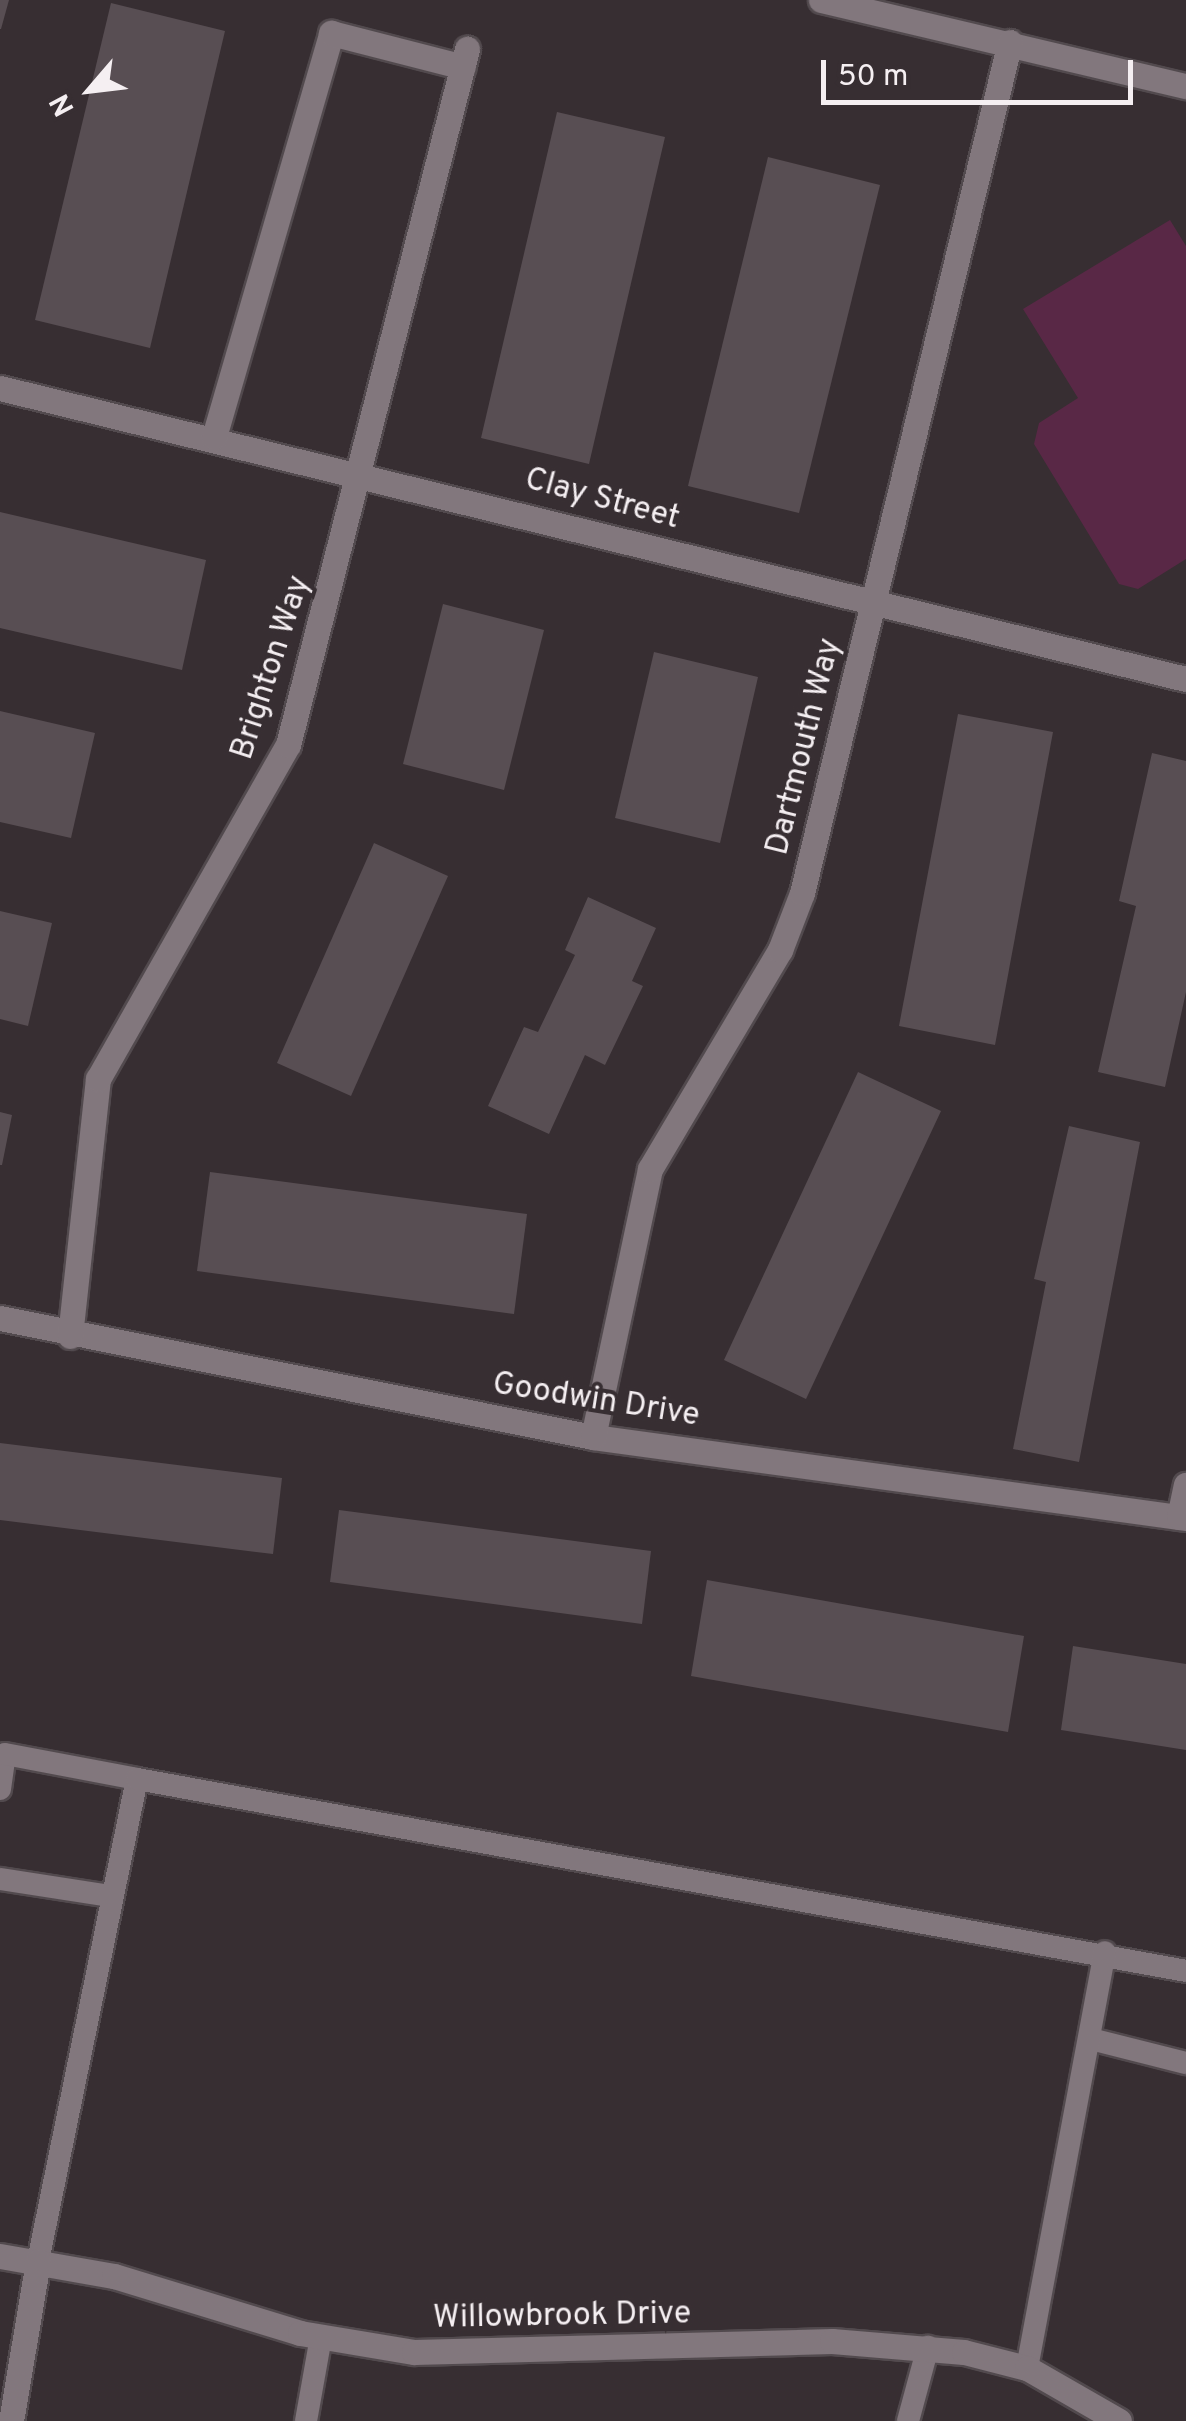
<!DOCTYPE html>
<html>
<head>
<meta charset="utf-8">
<style>
	body { margin:0 }
	#map { position:relative; width:1186px; height:2421px; overflow:hidden; background:#372e32; font-family:Overpass,sans-serif }
	div>[style] { position:absolute }
	.green>* { inset:0; background:#592846 }
	.building>* { inset:0; background:#584e53 }
	.roads { filter:drop-shadow(2px 0 #524a4e) drop-shadow(-2px 0 #524a4e) drop-shadow(0 2px #524a4e) drop-shadow(0 -2px #524a4e) }
	.lane>* { height:22px; margin:-11px; padding:0 11px; transform-origin:11px; border-radius:11px; background:#82777d }
	.street>* { height:25px; margin:-12.5px; padding:0 12.5px; transform-origin:12.5px; border-radius:12.5px; background:#82777d }
	span { translate:-50% -50%; white-space:nowrap; text-align:center; line-height:1.15; -webkit-text-stroke:8px #372e32; paint-order:stroke }
	.street-label { font-size:32px; color:#f5eff2 }
	.north { position:absolute; left:40px; top:40px; width:100px; height:100px; -webkit-text-stroke:8px #372e32; paint-order:stroke; rotate:242deg; font-size:28px; font-weight:700; line-height:40px; text-align:center; color:#f5eff2 }
	.north::after { content:''; display:block; margin:auto; width:35px; height:45px; background:#f5eff2; clip-path:polygon(50% 0,100% 100%,50% 72%,0 100%) }
	.scale { position:absolute; left:821px; top:60px; width:312px; height:45px; box-sizing:border-box; border:5px solid #f5eff2; border-top:0; padding-left:12px; font-size:30px; line-height:35px; white-space:nowrap; color:#f5eff2; -webkit-text-stroke:8px #372e32; paint-order:stroke }
</style>
</head>
<body>
<div id="map">
	<div class="green">
		<i style="clip-path:polygon(1170px 220px,1186px 246px,1186px 559px,1138px 589px,1119px 584px,1034px 444px,1039px 423px,1078px 398px,1023px 309px)"></i>
	</div>
	<div class="building">
		<i style="clip-path:polygon(0 0,9px 0,1px 29px,0 29px)"></i>
		<i style="clip-path:polygon(111px 3px,225px 31px,150px 348px,35px 320px)"></i>
		<i style="clip-path:polygon(557px 112px,665px 137px,589px 464px,481px 438px)"></i>
		<i style="clip-path:polygon(768px 157px,880px 185px,799px 513px,688px 486px)"></i>
		<i style="clip-path:polygon(0 512px,206px 560px,182px 670px,0 628px)"></i>
		<i style="clip-path:polygon(443px 604px,544px 630px,504px 790px,403px 764px)"></i>
		<i style="clip-path:polygon(654px 652px,758px 677px,720px 843px,615px 818px)"></i>
		<i style="clip-path:polygon(0 711px,95px 733px,71px 838px,0 822px)"></i>
		<i style="clip-path:polygon(958px 714px,1053px 732px,995px 1045px,899px 1026px)"></i>
		<i style="clip-path:polygon(1152px 753px,1186px 761px,1186px 992px,1165px 1087px,1098px 1072px,1136px 906px,1119px 901px)"></i>
		<i style="clip-path:polygon(374px 843px,448px 876px,351px 1096px,277px 1063px)"></i>
		<i style="clip-path:polygon(588px 897px,656px 928px,632px 981px,643px 986px,605px 1065px,585px 1055px,549px 1134px,488px 1106px,524px 1027px,538px 1032px,575px 955px,565px 950px)"></i>
		<i style="clip-path:polygon(0 911px,52px 923px,28px 1026px,0 1019px)"></i>
		<i style="clip-path:polygon(858px 1072px,941px 1111px,806px 1399px,724px 1360px)"></i>
		<i style="clip-path:polygon(0 1112px,12px 1115px,2px 1165px,0 1165px)"></i>
		<i style="clip-path:polygon(1069px 1126px,1140px 1142px,1079px 1462px,1013px 1449px,1046px 1282px,1034px 1279px)"></i>
		<i style="clip-path:polygon(210px 1172px,527px 1214px,514px 1314px,197px 1271px)"></i>
		<i style="clip-path:polygon(0 1443px,282px 1478px,273px 1554px,0 1520px)"></i>
		<i style="clip-path:polygon(339px 1510px,651px 1551px,642px 1624px,330px 1582px)"></i>
		<i style="clip-path:polygon(707px 1580px,1024px 1636px,1008px 1732px,691px 1676px)"></i>
		<i style="clip-path:polygon(1073px 1646px,1186px 1664px,1186px 1750px,1061px 1730px)"></i>
	</div>
	<div class="roads">
		<div class="lane">
			<i style="left:0;top:1789px;width:35px;rotate:-82deg"></i>
			<i style="left:5px;top:1754px;width:134px;rotate:10.7deg"></i>
			<i style="left:0;top:1879px;width:111px;rotate:8.8deg"></i>
			<i style="left:1091px;top:2039px;width:98px;rotate:14.2deg"></i>
			<i style="left:38px;top:2261px;width:492px;rotate:-78.4deg"></i>
			<i style="left:137px;top:1779px;width:1066px;rotate:10.37deg"></i>
			<i style="left:1027px;top:2368px;width:423px;rotate:-79.4deg"></i>
			<i style="left:306px;top:2421px;width:85px;rotate:-79.9deg"></i>
			<i style="left:908px;top:2421px;width:77px;rotate:-74.9deg"></i>
		</div>
		<div class="street">
			<i style="left:821px;top:0;width:375px;rotate:13.3deg"></i>
			<i style="left:0;top:388px;width:1221px;rotate:13.79deg"></i>
			<i style="left:214px;top:437px;width:421px;rotate:-73.8deg"></i>
			<i style="left:331px;top:33px;width:136px;rotate:14.4deg"></i>
			<i style="left:0;top:1318px;width:605px;rotate:11.35deg"></i>
			<i style="left:593px;top:1437px;width:599px;rotate:7.78deg"></i>
			<i style="left:70px;top:1336px;width:259px;rotate:-83.8deg"></i>
			<i style="left:98px;top:1079px;width:384px;rotate:-60.4deg"></i>
			<i style="left:288px;top:745px;width:719px;rotate:-75.58deg"></i>
			<i style="left:593px;top:1437px;width:274px;rotate:-78deg"></i>
			<i style="left:650px;top:1169px;width:255px;rotate:-59.3deg"></i>
			<i style="left:780px;top:950px;width:61px;rotate:-68.9deg"></i>
			<i style="left:802px;top:893px;width:876px;rotate:-76.27deg"></i>
			<i style="left:1179px;top:1517px;width:33px;rotate:-78deg"></i>
			<i style="left:0;top:2256px;width:116px;rotate:10deg"></i>
			<i style="left:114px;top:2276px;width:195px;rotate:17deg"></i>
			<i style="left:300px;top:2333px;width:116px;rotate:9.5deg"></i>
			<i style="left:414px;top:2352px;width:418px;rotate:-1.5deg"></i>
			<i style="left:832px;top:2341px;width:132px;rotate:4.8deg"></i>
			<i style="left:964px;top:2352px;width:65px;rotate:14.3deg"></i>
			<i style="left:1027px;top:2368px;width:106px;rotate:29.9deg"></i>
			<i style="left:11px;top:2421px;width:162px;rotate:-80.4deg"></i>
		</div>
	</div>
	<div class="street-label">
		<span style="left:602px;top:500px;rotate:15deg">Clay Street</span>
		<span style="left:272px;top:668px;rotate:-72deg">Brighton Way</span>
		<span style="left:805px;top:747px;rotate:-76deg">Dartmouth Way</span>
		<span style="left:596px;top:1401px;rotate:9deg">Goodwin Drive</span>
		<span style="left:562px;top:2317px;rotate:-1deg">Willowbrook Drive</span>
	</div>
	<div class="north">N</div>
	<div class="scale">50 m</div>
</div>
</body>
</html>
